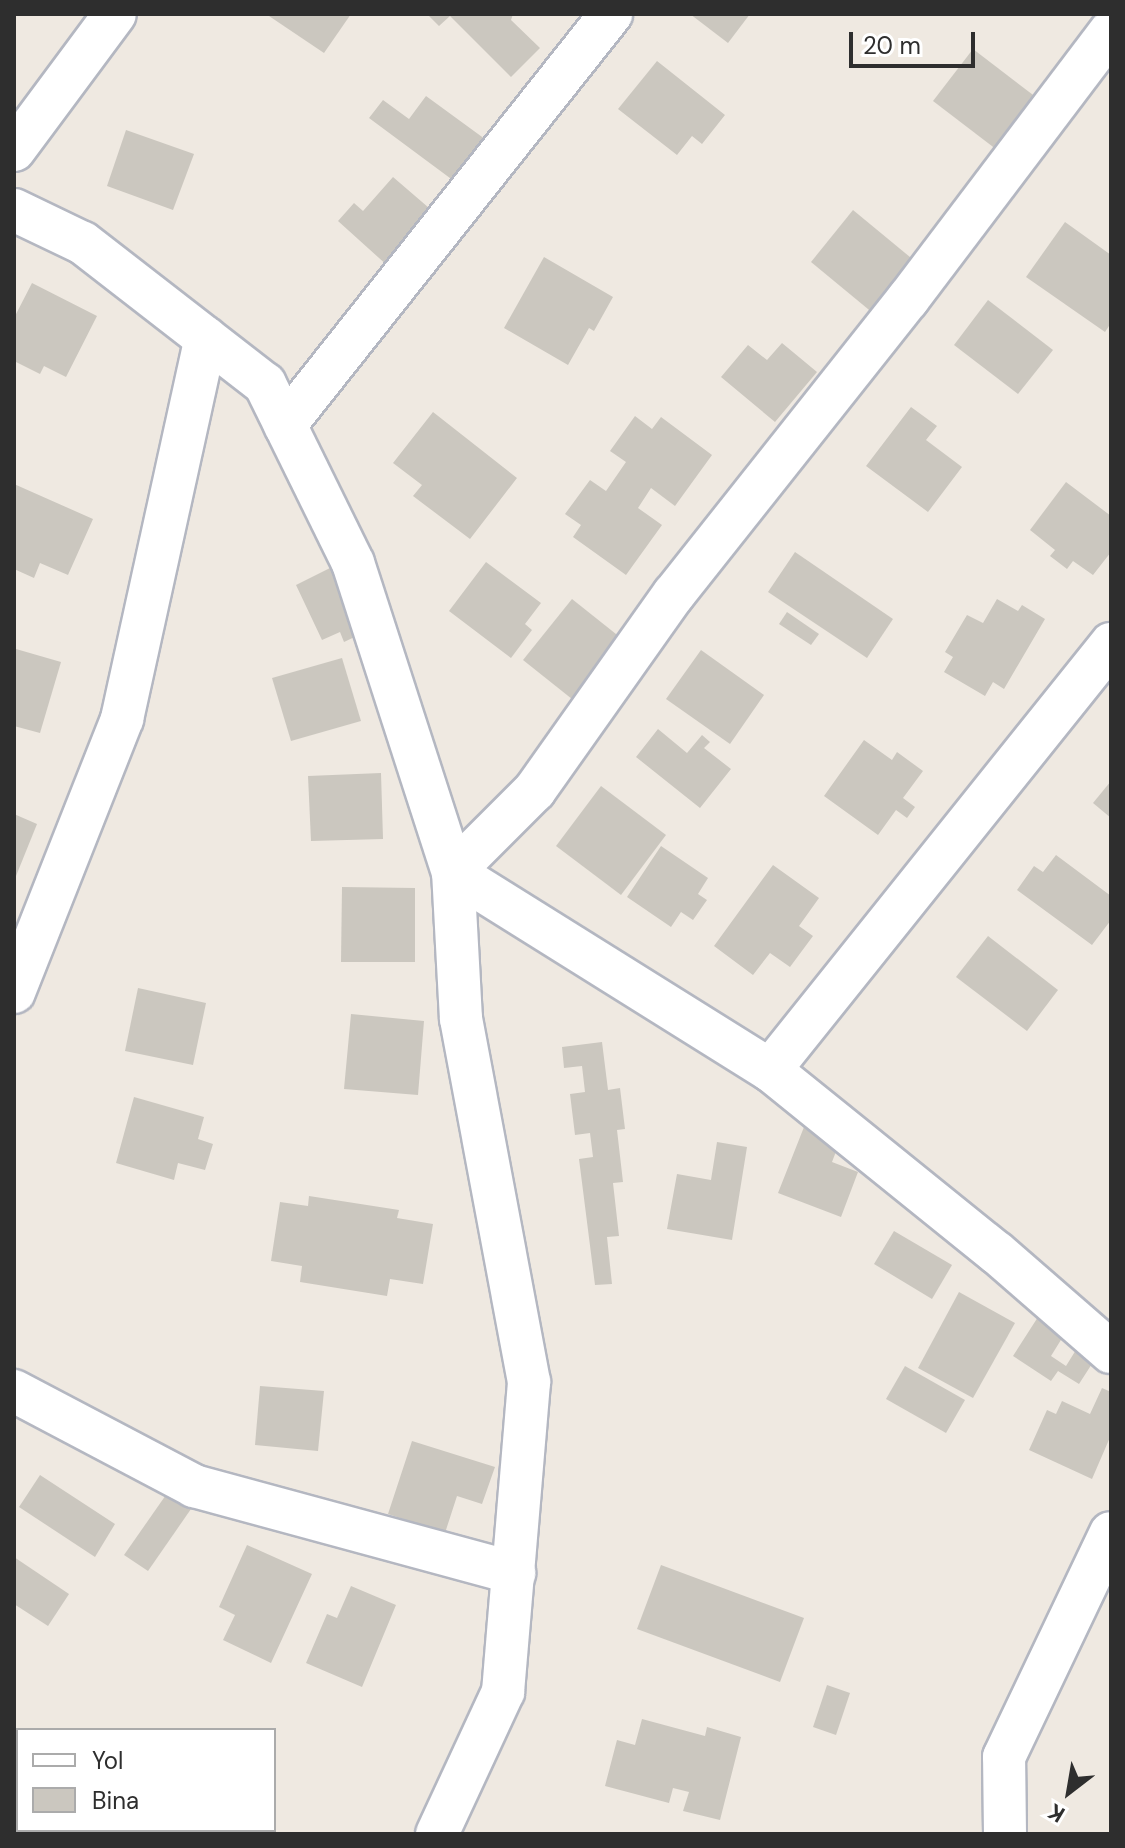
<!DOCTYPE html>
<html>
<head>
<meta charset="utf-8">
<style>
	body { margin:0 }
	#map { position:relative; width:1125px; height:1848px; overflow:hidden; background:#efe9e1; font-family:"DM Sans",sans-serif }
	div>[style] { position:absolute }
	.building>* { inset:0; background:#cbc7bf }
	.roads { filter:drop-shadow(2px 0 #b4b7c1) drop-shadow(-2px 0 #b4b7c1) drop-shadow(0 2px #b4b7c1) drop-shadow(0 -2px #b4b7c1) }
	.street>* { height:42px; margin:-21px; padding:0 21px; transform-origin:21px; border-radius:21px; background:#fff }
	span { translate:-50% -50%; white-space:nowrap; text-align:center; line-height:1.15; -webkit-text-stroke:7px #fff; paint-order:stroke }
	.frame { position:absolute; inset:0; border:16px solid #2e2e2e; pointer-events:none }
	.legend { position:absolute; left:16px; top:1728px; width:260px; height:104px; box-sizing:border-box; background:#fff; border:2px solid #ababab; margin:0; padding:10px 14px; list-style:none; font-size:24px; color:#2e2e2e }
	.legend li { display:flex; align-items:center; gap:16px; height:40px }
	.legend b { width:40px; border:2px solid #ababab }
	.north { position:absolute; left:1029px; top:1752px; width:80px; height:80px; -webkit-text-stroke:6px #fff; paint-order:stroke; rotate:211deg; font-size:22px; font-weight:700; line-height:32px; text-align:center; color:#2e2e2e }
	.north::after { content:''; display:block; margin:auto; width:28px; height:36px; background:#2e2e2e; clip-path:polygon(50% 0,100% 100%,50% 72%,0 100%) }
	.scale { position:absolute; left:849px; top:32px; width:126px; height:36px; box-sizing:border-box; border:4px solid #2e2e2e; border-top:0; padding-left:10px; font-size:24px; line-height:28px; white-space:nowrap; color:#2e2e2e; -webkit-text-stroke:6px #fff; paint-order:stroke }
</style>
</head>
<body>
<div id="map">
	<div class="building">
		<i style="clip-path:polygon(266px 14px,351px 14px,324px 53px)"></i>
		<i style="clip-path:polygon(427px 14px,513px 14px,511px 20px,540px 48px,511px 77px,450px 16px,439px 26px)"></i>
		<i style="clip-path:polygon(690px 14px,750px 14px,728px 43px)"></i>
		<i style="clip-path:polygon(973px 49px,1041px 101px,1001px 153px,933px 101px)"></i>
		<i style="clip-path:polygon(657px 61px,725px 115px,702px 144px,692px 136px,677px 155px,618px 109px)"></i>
		<i style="clip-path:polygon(426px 96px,489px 142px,458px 184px,369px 118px,383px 100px,409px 119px)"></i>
		<i style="clip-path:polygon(126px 130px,194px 154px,173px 210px,107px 186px)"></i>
		<i style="clip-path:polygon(393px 177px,436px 214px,389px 267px,338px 221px,354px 203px,363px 211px)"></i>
		<i style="clip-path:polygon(853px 210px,916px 262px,874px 314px,811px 262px)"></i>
		<i style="clip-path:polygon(1065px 222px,1111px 255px,1111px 323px,1105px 332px,1026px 277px)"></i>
		<i style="clip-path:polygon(544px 257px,613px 297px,594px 331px,589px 328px,568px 365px,504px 328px)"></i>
		<i style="clip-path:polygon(32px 283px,97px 316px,66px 377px,44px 366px,40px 374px,14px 361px,14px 318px)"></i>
		<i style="clip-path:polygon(988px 300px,1053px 350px,1018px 394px,954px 345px)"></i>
		<i style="clip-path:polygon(782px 343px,817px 372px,775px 422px,721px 377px,748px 345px,767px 360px)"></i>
		<i style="clip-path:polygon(911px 407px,937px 426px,926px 440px,962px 467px,928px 512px,866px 466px)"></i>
		<i style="clip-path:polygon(433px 412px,517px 478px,470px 539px,413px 496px,422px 485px,393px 463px)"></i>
		<i style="clip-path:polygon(635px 416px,652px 429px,661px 417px,712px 455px,675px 506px,651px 488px,638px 508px,662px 525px,626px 575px,573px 537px,581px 525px,565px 514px,590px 480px,606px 491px,626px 462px,610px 451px)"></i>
		<i style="clip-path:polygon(1066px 482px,1111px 516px,1111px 552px,1093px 575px,1073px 561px,1067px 569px,1050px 556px,1055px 550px,1030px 530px)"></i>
		<i style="clip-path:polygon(14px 484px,93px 519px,68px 575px,40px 563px,34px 578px,14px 569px)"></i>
		<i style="clip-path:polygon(795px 552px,893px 619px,867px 658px,768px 592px)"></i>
		<i style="clip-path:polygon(486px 562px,541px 603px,525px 624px,532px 630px,511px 658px,449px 611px)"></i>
		<i style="clip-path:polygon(332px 567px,363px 633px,344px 642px,340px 632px,322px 640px,296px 585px)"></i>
		<i style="clip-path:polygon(572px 599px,626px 642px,577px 703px,523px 660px)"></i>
		<i style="clip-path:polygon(997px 599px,1018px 611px,1022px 605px,1045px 619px,1004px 689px,993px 682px,985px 696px,944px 672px,953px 657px,945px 652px,967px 615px,983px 623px)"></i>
		<i style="clip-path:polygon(787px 612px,819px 634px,811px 645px,779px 624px)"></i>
		<i style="clip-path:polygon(16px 649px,61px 662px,40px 733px,14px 726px)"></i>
		<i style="clip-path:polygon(701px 650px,764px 695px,730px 744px,666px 699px)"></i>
		<i style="clip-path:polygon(342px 658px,361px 721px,291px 741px,272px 678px)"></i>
		<i style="clip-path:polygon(658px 729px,687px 753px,702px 735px,710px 742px,704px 748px,731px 769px,700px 808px,636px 757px)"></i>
		<i style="clip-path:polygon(864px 740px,892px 760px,897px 752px,923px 771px,903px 798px,915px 807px,907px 818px,896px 810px,878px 835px,824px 796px)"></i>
		<i style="clip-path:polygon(381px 773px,383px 839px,311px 841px,308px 776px)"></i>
		<i style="clip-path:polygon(1111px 781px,1111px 818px,1093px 803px)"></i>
		<i style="clip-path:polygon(601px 786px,666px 835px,621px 895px,556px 846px)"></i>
		<i style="clip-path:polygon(14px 814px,37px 824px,14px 881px)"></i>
		<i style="clip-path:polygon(661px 846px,708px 878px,698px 894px,707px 900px,693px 920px,681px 912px,671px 927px,627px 897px)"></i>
		<i style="clip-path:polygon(1056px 855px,1111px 896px,1111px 920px,1092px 945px,1017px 890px,1034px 866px,1043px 872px)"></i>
		<i style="clip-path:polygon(773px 865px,819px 898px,799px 926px,813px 936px,790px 967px,770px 953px,753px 975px,714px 946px)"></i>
		<i style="clip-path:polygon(342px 887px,415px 888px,415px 962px,341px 962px)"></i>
		<i style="clip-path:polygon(988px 936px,1058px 990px,1027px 1031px,956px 977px)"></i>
		<i style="clip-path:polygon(138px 988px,206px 1003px,193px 1065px,125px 1051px)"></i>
		<i style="clip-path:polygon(351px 1014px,424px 1021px,418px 1095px,344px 1089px)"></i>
		<i style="clip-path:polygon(602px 1042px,608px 1090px,620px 1088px,625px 1129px,617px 1130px,623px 1182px,613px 1183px,619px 1236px,607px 1237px,612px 1284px,595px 1285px,579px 1159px,593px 1157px,590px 1133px,575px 1135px,570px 1094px,585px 1092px,582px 1066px,564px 1068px,562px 1047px)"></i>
		<i style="clip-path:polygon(134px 1097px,204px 1117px,198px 1139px,213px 1144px,205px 1170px,178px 1163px,174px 1180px,116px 1163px)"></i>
		<i style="clip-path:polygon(804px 1127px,840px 1141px,832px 1162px,858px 1172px,841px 1217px,778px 1193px)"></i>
		<i style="clip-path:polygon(717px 1142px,747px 1147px,732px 1240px,667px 1229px,677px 1174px,711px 1180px)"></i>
		<i style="clip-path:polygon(309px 1196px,399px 1210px,397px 1218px,433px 1224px,423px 1284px,390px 1279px,387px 1296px,300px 1282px,302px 1266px,271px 1261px,280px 1202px,308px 1206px)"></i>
		<i style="clip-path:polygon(894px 1231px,952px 1265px,932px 1299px,874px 1264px)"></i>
		<i style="clip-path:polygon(959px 1292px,1015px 1323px,973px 1398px,918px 1368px)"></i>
		<i style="clip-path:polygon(1038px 1317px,1064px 1335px,1051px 1356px,1066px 1366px,1079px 1345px,1097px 1356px,1079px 1384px,1058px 1371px,1051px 1381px,1013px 1356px)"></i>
		<i style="clip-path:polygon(905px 1366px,965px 1400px,946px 1433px,886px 1399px)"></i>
		<i style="clip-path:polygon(260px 1386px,324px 1391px,318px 1451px,255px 1445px)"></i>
		<i style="clip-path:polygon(1102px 1388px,1111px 1392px,1111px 1435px,1092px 1479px,1029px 1450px,1047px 1410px,1056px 1414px,1062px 1401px,1090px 1414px)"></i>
		<i style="clip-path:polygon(412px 1441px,495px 1467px,482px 1504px,457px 1496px,445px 1533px,388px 1514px)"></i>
		<i style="clip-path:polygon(40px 1475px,115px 1524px,95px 1557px,19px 1507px)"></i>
		<i style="clip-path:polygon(168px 1492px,191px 1509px,148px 1571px,124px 1555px)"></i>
		<i style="clip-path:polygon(247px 1545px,312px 1574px,271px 1663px,223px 1640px,235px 1615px,219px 1607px)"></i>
		<i style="clip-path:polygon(14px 1557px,69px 1594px,48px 1626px,14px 1604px)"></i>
		<i style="clip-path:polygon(661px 1565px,804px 1618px,780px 1682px,637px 1629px)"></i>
		<i style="clip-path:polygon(351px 1586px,396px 1605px,362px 1687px,306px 1663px,327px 1614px,337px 1618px)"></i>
		<i style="clip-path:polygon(827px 1685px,850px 1693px,836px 1735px,813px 1727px)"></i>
		<i style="clip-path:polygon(642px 1719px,705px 1736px,707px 1727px,741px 1737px,720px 1820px,683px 1811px,689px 1792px,673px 1788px,669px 1803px,605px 1786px,617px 1740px,635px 1745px)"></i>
		<i style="clip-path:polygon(220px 1830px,258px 1830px,264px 1834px,217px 1834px)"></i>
	</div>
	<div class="roads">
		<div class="street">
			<i style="left:14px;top:150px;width:169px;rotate:-53.4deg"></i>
			<i style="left:14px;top:210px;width:76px;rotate:25.6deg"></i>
			<i style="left:83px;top:243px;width:230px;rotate:37.8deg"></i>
			<i style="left:265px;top:384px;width:199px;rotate:63.8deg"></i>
			<i style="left:353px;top:563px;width:325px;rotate:72.1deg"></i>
			<i style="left:453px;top:872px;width:374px;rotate:32deg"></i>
			<i style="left:770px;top:1070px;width:292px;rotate:38.9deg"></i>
			<i style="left:997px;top:1253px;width:151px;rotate:41deg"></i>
			<i style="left:285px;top:425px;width:525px;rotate:-51.58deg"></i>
			<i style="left:14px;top:992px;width:294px;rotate:-68.4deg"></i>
			<i style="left:122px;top:719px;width:390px;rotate:-77.6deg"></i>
			<i style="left:770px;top:1070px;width:546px;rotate:-51.32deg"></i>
			<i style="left:14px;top:1391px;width:204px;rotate:27.8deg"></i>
			<i style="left:194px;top:1486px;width:332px;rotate:15.2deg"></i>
			<i style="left:437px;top:1834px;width:157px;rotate:-65.1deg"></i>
			<i style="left:503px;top:1692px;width:311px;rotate:-85.2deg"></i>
			<i style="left:529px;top:1382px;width:369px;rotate:-100.6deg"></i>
			<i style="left:461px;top:1019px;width:147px;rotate:-93.1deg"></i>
			<i style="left:453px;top:872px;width:116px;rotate:-45deg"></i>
			<i style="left:535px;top:790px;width:240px;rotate:-54.7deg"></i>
			<i style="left:674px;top:594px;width:377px;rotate:-51.6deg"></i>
			<i style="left:908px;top:299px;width:336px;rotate:-52.9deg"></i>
			<i style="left:1005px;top:1834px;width:77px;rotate:-90.7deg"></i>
			<i style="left:1004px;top:1757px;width:248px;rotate:-64.5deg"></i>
		</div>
	</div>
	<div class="frame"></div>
	<ul class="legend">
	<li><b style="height:10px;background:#fff"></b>Yol</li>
	<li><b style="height:22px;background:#cbc7bf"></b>Bina</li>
	</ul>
	<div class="north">K</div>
	<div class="scale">20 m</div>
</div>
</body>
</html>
